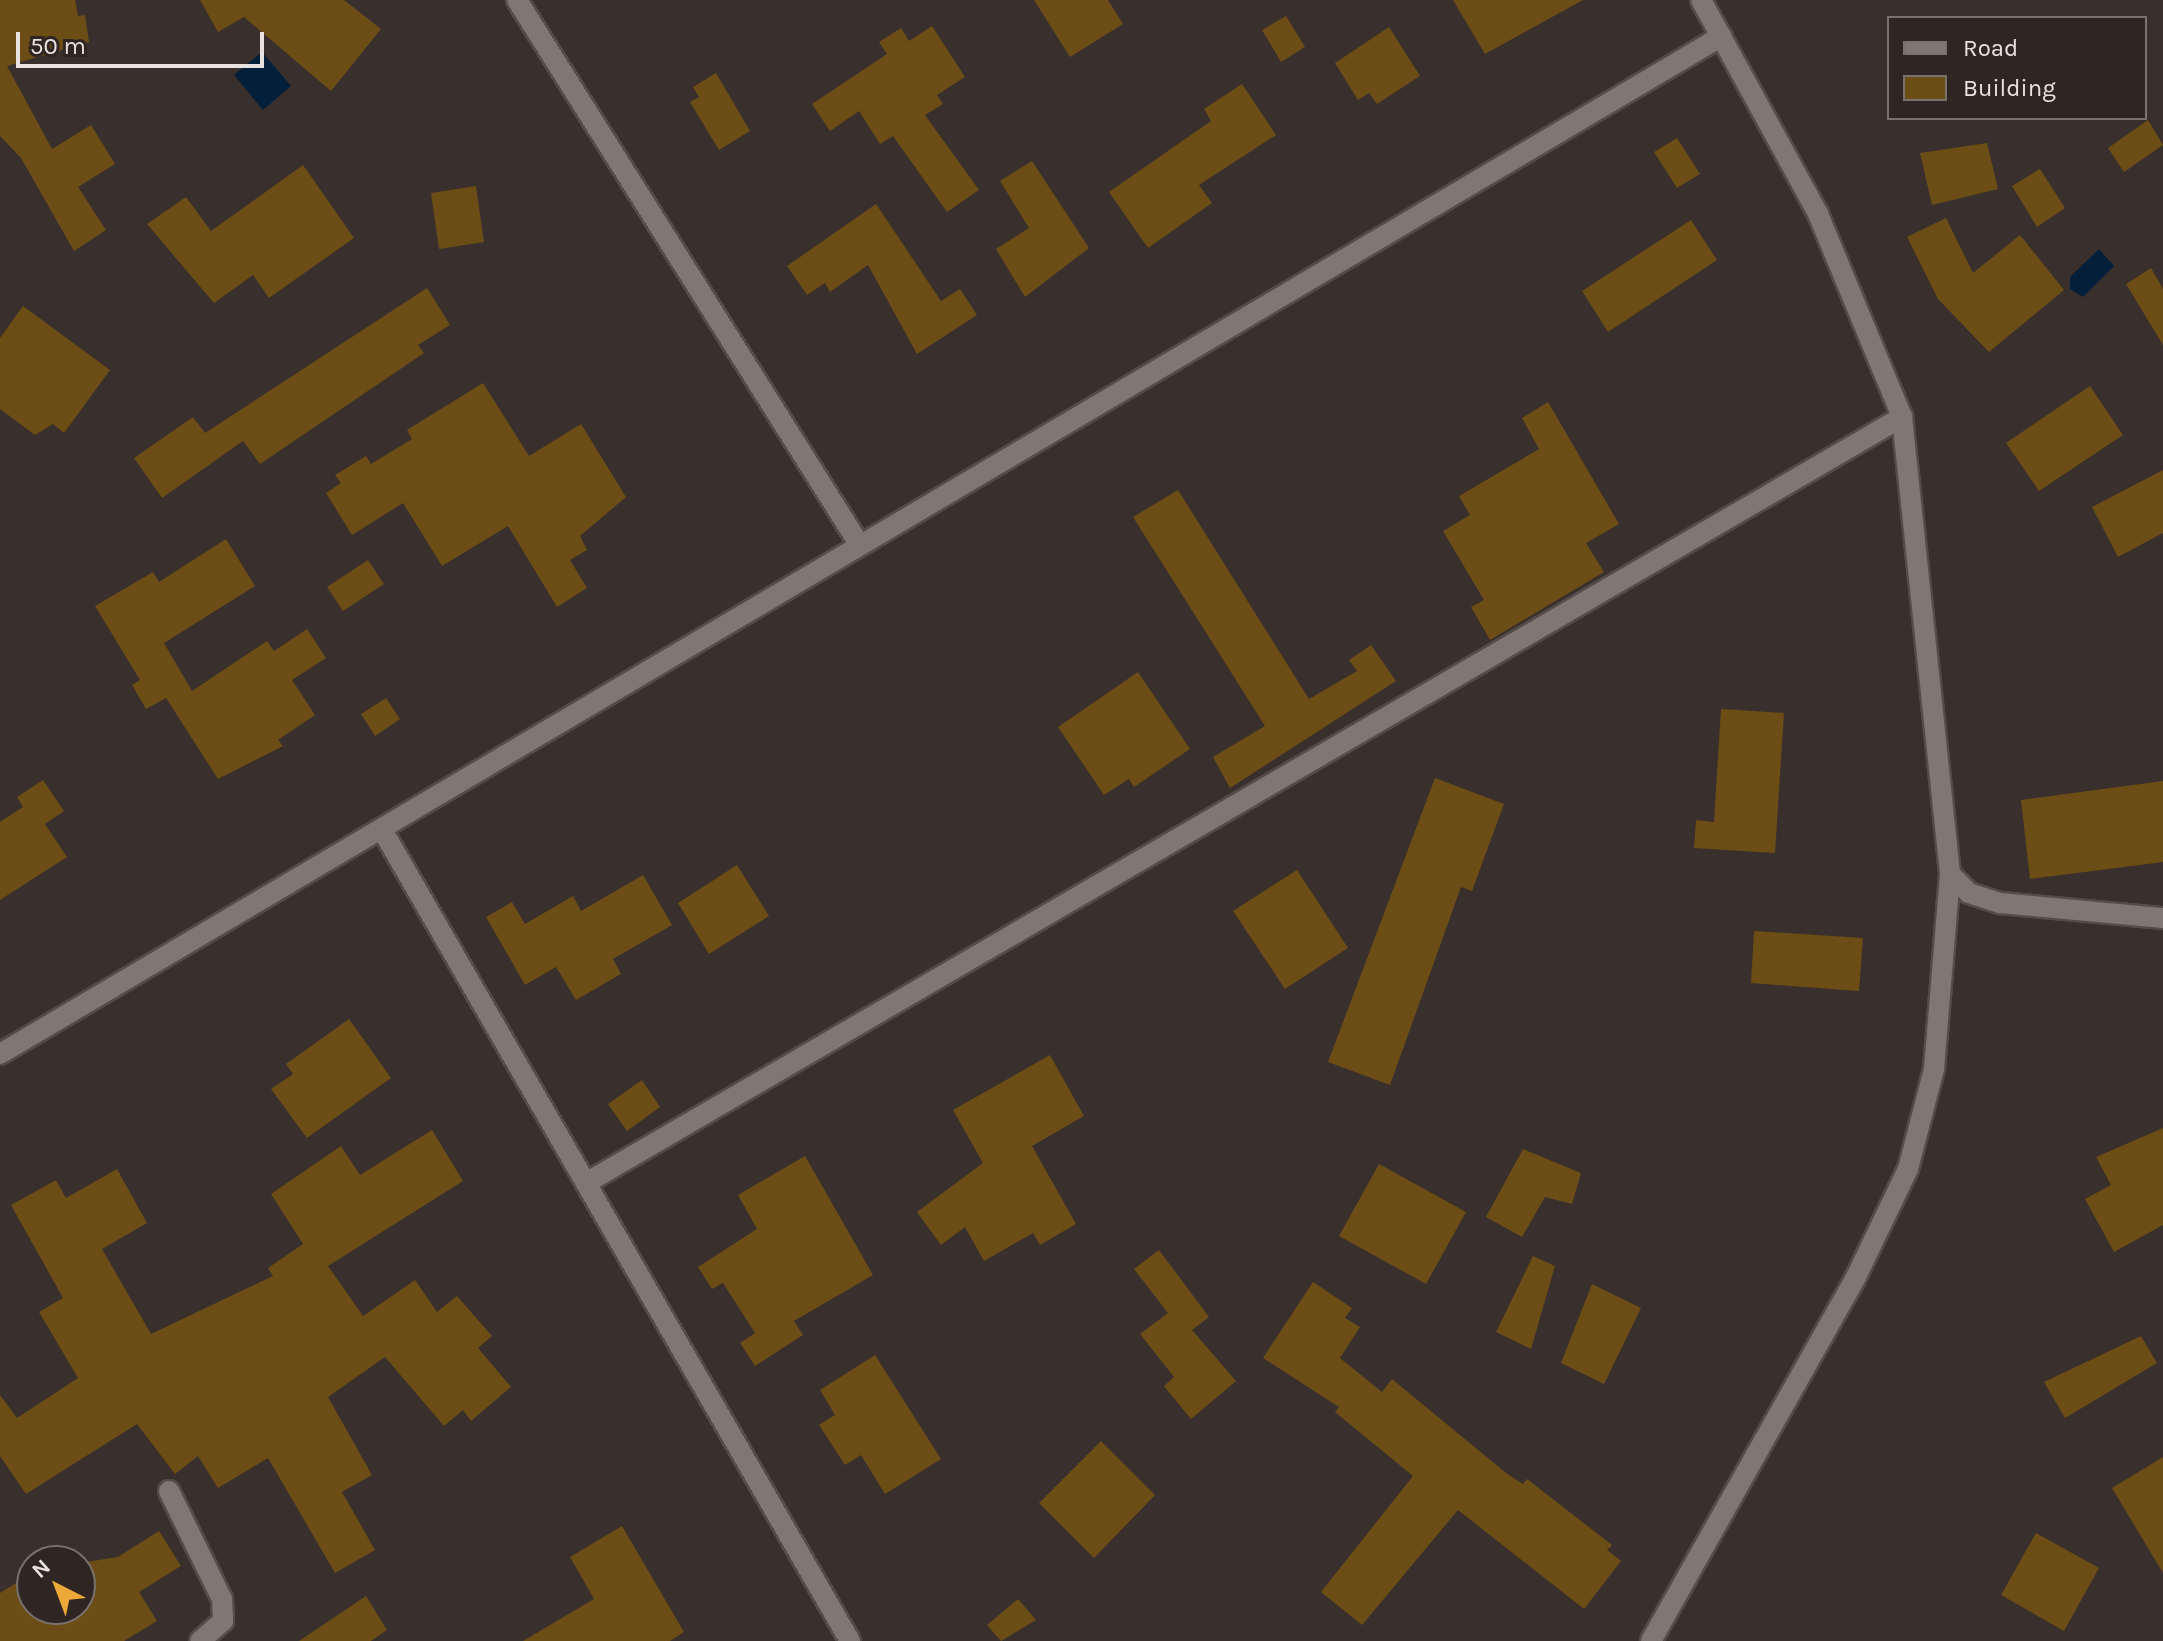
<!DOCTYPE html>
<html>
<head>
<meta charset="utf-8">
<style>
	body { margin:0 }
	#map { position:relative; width:2163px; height:1641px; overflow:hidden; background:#392f2c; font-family:Karla,sans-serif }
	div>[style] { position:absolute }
	.water>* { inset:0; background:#031f39 }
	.building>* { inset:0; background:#6c4d15 }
	.roads { filter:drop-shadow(2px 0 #544c49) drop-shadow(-2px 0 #544c49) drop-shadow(0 2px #544c49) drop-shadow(0 -2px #544c49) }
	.minor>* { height:20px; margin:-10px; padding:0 10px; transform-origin:10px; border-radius:10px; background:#817671 }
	span { translate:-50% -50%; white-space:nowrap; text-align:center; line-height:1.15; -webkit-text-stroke:6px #2f2522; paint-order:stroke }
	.legend { position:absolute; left:1887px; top:16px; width:260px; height:104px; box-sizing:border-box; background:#2f2522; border:2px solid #79716e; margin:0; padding:10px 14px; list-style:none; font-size:24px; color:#e8e2e0 }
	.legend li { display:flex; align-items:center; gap:16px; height:40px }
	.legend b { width:40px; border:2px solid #79716e }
	.north { position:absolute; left:16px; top:1545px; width:80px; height:80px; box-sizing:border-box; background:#2f2522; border:2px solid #79716e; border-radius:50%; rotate:318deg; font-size:22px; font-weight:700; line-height:32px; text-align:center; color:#e8e2e0 }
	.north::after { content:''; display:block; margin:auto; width:28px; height:36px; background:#eca93a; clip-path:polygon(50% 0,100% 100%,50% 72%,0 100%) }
	.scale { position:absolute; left:16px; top:32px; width:248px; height:36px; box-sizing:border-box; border:4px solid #e8e2e0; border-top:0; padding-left:10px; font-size:24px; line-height:28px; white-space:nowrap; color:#e8e2e0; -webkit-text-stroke:6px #2f2522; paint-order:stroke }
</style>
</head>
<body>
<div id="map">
	<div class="water">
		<i style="clip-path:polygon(262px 52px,291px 86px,263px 110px,234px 75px)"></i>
		<i style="clip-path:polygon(2099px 249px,2114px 266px,2083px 297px,2070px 289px,2070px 277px)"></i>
	</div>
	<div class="building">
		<i style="clip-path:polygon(0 0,75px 0,78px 16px,85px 15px,89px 42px,7px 66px,52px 149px,91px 125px,115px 164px,78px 187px,106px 230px,74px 251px,21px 158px,0 136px)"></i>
		<i style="clip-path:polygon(200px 0,344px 0,381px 29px,331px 91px,244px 17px,218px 32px)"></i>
		<i style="clip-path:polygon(1034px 0,1108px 0,1123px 24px,1070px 57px)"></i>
		<i style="clip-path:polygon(1453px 0,1583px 0,1485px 54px)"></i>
		<i style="clip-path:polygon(1286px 16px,1305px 47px,1281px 62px,1262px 30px)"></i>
		<i style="clip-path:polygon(932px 26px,965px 77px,937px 95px,943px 104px,925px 115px,979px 190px,947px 212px,893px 136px,880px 144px,859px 111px,830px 131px,812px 104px,887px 54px,879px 42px,901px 28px,909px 41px)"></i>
		<i style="clip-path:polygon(1389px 27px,1420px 76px,1377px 104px,1369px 93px,1358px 100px,1335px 63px)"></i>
		<i style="clip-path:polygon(716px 73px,750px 131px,719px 150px,690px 102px,699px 97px,693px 87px)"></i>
		<i style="clip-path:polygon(1242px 84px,1276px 135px,1199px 185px,1212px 203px,1148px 248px,1109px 192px,1211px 121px,1204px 109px)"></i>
		<i style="clip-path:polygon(2148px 120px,2163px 145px,2124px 172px,2108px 148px)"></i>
		<i style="clip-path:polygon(1677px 138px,1700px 174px,1677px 188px,1654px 152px)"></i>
		<i style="clip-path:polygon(1987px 143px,1998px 189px,1932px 205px,1920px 153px)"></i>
		<i style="clip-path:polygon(1032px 161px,1089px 248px,1025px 297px,996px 249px,1029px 228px,1000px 181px)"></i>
		<i style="clip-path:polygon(303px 165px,354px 238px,269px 298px,253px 275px,214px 303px,147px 224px,186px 197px,211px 231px)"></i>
		<i style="clip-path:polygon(2040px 169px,2065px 208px,2037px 227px,2012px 186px)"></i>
		<i style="clip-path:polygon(476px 186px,484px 242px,439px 249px,431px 193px)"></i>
		<i style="clip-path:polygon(876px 204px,941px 301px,960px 289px,977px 315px,917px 354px,868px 265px,830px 292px,825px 283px,807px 295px,787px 266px)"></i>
		<i style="clip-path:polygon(1946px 218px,1973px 273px,2020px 235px,2064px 290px,1989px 352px,1938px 299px,1907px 237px)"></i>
		<i style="clip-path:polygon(1691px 220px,1717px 260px,1608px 332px,1582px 291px)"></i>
		<i style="clip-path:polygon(2151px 268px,2163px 289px,2163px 345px,2126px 284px)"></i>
		<i style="clip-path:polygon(427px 288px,450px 325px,418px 345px,424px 353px,260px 464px,243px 441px,162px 498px,134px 458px,193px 417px,205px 433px)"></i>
		<i style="clip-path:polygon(23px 306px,110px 370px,64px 433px,53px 424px,35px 435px,0 409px,0 338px)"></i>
		<i style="clip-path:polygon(483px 383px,529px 456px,581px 424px,626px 497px,580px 536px,587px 550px,570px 560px,587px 588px,557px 607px,508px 526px,442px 566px,403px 503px,352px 535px,326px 493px,341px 483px,335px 475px,366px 456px,371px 464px,412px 439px,407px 430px)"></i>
		<i style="clip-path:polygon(2090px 386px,2123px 435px,2039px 491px,2006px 443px)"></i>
		<i style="clip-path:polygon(1548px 402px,1619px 524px,1586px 543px,1604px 572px,1490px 640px,1471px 607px,1484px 600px,1443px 531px,1470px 515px,1459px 496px,1539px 449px,1522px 418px)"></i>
		<i style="clip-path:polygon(2163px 470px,2163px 533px,2118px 557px,2092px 507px)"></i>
		<i style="clip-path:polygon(1178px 490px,1309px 699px,1357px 671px,1349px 660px,1371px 645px,1396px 681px,1230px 788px,1213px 757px,1265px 726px,1133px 517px)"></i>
		<i style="clip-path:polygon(226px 539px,255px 586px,164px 643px,192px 691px,267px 641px,274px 651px,307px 629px,326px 658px,292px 680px,315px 715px,278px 740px,283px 746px,218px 779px,166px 698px,146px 709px,132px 685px,140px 680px,95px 606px,153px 572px,159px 582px)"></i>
		<i style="clip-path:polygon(368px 560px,384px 584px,343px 611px,327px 587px)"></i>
		<i style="clip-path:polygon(1138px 672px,1190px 749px,1134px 787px,1129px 779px,1104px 795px,1058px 727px)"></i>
		<i style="clip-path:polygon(386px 698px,400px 719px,375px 736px,361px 714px)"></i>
		<i style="clip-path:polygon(1721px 709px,1784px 713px,1775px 853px,1694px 848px,1696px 820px,1714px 822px)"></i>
		<i style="clip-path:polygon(1435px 778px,1504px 804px,1472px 891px,1461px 887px,1390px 1085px,1328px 1062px)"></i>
		<i style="clip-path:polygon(43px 780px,64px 811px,45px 824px,67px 857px,0 900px,0 822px,23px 807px,17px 797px)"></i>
		<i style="clip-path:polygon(2163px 781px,2163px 862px,2030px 879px,2021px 800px)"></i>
		<i style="clip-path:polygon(737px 865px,769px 916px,709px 954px,678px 903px)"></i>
		<i style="clip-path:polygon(1297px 870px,1348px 948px,1285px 989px,1233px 911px)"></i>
		<i style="clip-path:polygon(643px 875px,672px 925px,613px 959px,621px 974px,576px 1000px,556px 967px,525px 985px,486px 917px,512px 902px,525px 924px,573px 896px,581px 911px)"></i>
		<i style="clip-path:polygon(1754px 931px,1863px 938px,1859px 991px,1751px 983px)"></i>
		<i style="clip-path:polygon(349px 1019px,391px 1078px,307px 1138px,271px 1089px,293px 1074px,286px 1064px)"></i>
		<i style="clip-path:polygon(1050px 1055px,1084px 1116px,1032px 1146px,1076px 1224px,1040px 1245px,1033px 1233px,984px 1261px,965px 1227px,941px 1245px,917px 1212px,983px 1163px,953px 1110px)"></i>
		<i style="clip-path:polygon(642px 1080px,660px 1107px,627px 1131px,608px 1104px)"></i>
		<i style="clip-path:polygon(2163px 1128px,2163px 1225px,2114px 1252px,2085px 1199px,2111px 1185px,2096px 1157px)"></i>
		<i style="clip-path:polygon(432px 1130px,463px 1181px,328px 1266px,363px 1316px,415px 1280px,437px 1312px,457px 1296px,492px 1336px,478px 1348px,511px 1387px,471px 1421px,463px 1410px,444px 1426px,385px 1357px,328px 1397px,372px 1475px,342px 1492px,375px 1550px,335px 1573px,268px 1458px,218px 1488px,198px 1456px,175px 1474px,137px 1424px,26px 1494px,0 1456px,0 1395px,17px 1418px,78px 1378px,39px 1312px,63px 1298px,11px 1205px,56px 1180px,66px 1198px,117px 1169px,147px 1223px,102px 1249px,151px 1334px,273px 1276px,268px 1268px,303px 1244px,271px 1194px,341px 1146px,360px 1175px)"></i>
		<i style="clip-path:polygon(1523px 1149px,1581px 1173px,1572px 1204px,1545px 1197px,1522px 1237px,1486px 1217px)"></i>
		<i style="clip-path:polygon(805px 1156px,873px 1275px,794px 1321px,803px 1335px,755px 1366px,740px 1343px,755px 1333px,723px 1283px,712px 1289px,698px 1267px,757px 1229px,738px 1195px)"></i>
		<i style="clip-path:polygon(1379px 1164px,1466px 1212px,1426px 1284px,1339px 1236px)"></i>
		<i style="clip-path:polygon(1159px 1250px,1209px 1317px,1192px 1330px,1236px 1381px,1191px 1419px,1164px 1386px,1174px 1377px,1140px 1334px,1168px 1313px,1134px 1269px)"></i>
		<i style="clip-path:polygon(1533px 1256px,1555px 1266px,1531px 1349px,1496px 1332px)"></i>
		<i style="clip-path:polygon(1313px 1282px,1352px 1308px,1345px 1318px,1360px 1327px,1340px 1358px,1382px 1392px,1392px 1379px,1506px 1473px,1523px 1484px,1527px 1479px,1612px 1545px,1607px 1550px,1621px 1561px,1584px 1609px,1458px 1510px,1362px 1625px,1321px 1592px,1413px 1476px,1335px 1412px,1339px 1407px,1263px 1358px)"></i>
		<i style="clip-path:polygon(1592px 1284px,1641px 1308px,1604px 1384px,1561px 1363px)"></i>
		<i style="clip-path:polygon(2141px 1336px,2157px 1363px,2065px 1418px,2044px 1382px)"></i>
		<i style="clip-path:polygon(875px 1355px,941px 1459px,885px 1494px,861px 1455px,845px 1465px,819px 1425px,835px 1415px,820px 1390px)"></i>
		<i style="clip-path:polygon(1101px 1441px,1155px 1495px,1094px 1558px,1039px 1503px)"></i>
		<i style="clip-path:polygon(2163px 1457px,2163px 1573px,2112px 1488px)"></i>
		<i style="clip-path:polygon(622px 1526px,684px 1632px,670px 1641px,523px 1641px,594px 1599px,570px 1557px)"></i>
		<i style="clip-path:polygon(159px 1531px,181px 1566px,139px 1592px,157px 1621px,124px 1641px,0 1641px,0 1593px,32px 1573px,32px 1609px,80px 1609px,80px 1563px,118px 1557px)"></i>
		<i style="clip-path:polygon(2036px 1533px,2099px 1568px,2064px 1631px,2001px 1595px)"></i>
		<i style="clip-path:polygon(366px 1596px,387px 1630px,371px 1641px,299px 1641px)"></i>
		<i style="clip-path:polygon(1018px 1599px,1036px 1620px,1001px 1641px,987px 1625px)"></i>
	</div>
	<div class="roads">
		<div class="minor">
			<i style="left:517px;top:0;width:643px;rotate:57.84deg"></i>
			<i style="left:1701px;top:0;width:244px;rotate:61.3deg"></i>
			<i style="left:1818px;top:214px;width:220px;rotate:67.5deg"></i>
			<i style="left:1902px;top:417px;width:460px;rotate:84deg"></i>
			<i style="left:1950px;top:874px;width:27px;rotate:45deg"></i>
			<i style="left:1969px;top:893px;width:33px;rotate:18deg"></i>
			<i style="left:2000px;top:903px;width:164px;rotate:5.3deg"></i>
			<i style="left:384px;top:833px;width:933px;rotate:60.03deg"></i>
			<i style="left:0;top:1054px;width:2000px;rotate:-30.59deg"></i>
			<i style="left:586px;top:1183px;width:1523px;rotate:-30.2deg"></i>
			<i style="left:169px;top:1491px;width:120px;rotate:63.9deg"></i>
			<i style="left:222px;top:1599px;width:22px;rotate:87deg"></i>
			<i style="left:223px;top:1621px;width:30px;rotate:139deg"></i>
			<i style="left:1651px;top:1641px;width:418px;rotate:-60.6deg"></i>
			<i style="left:1856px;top:1277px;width:120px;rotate:-64.3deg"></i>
			<i style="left:1908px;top:1169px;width:103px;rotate:-75.4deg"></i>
			<i style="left:1934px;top:1069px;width:196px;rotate:-85.3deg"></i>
		</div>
	</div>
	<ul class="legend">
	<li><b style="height:10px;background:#817671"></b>Road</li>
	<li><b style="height:22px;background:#6c4d15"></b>Building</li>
	</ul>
	<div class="north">N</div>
	<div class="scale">50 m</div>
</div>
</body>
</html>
